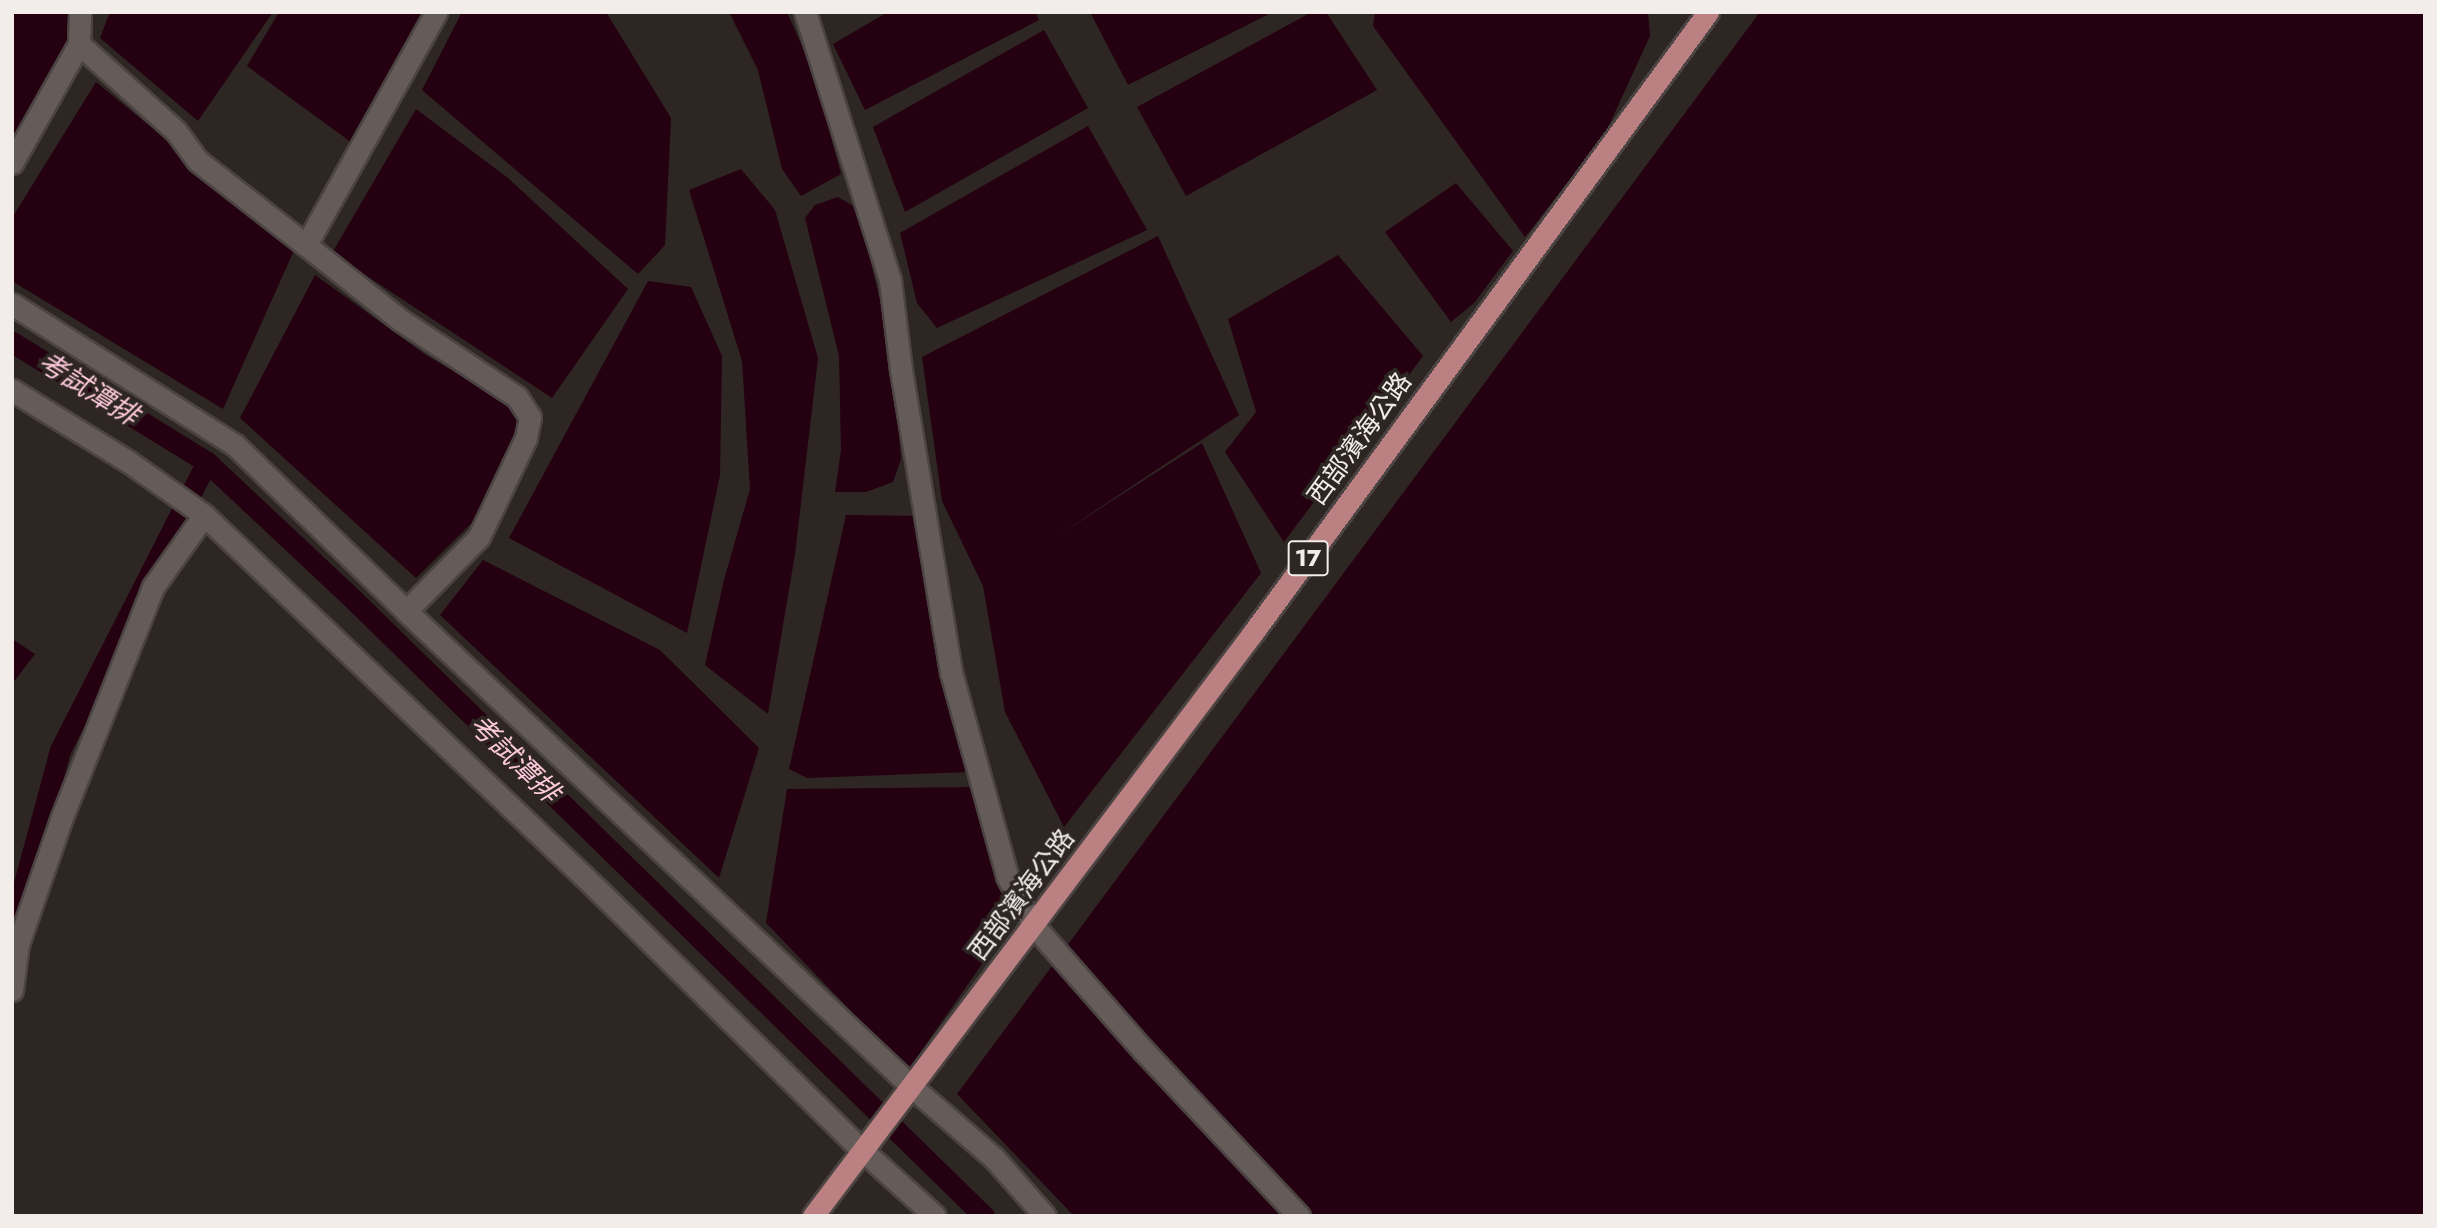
<!DOCTYPE html>
<html>
<head>
<meta charset="utf-8">
<style>
	body { margin:0 }
	#map { position:relative; width:2437px; height:1228px; overflow:hidden; background:#2e2623; font-family:Jost,"Noto Sans TC",sans-serif }
	div>[style] { position:absolute }
	.water>* { inset:0; background:#240010 }
	.canal>* { height:21px; margin:-10.5px; padding:0 10.5px; transform-origin:10.5px; border-radius:10.5px; background:#240010 }
	.roads { filter:drop-shadow(2px 0 #4b4442) drop-shadow(-2px 0 #4b4442) drop-shadow(0 2px #4b4442) drop-shadow(0 -2px #4b4442) }
	.minor>* { height:21px; margin:-10.5px; padding:0 10.5px; transform-origin:10.5px; border-radius:10.5px; background:#655c59 }
	.major>* { height:21px; margin:-10.5px; padding:0 10.5px; transform-origin:10.5px; border-radius:10.5px; background:#bb8182 }
	span { translate:-50% -50%; white-space:nowrap; text-align:center; line-height:1.15; -webkit-text-stroke:7px #2e2623; paint-order:stroke }
	.shield-label span { padding:2px 5px; background:#2e2623; border:2px solid; border-radius:5px; -webkit-text-stroke-width:0 }
	.shield-label { font-size:24px; color:#f2ecea; font-weight:700 }
	.street-label { font-size:26px; color:#f2ecea }
	.water-label { font-size:28px; color:#fdc9dc; font-style:italic }
	.frame { position:absolute; inset:0; border:14px solid #f2ecea; pointer-events:none }
</style>
</head>
<body>
<div id="map">
	<div class="water">
		<i style="clip-path:polygon(12px 12px,82px 12px,80px 32px,12px 156px)"></i>
		<i style="clip-path:polygon(110px 12px,273px 12px,198px 121px,100px 38px)"></i>
		<i style="clip-path:polygon(279px 12px,442px 12px,363px 151px,247px 66px)"></i>
		<i style="clip-path:polygon(462px 12px,606px 12px,671px 118px,665px 245px,638px 274px,422px 90px)"></i>
		<i style="clip-path:polygon(729px 12px,787px 12px,814px 74px,841px 174px,801px 196px,782px 169px,758px 70px)"></i>
		<i style="clip-path:polygon(888px 12px,1035px 12px,1039px 20px,865px 110px,833px 44px)"></i>
		<i style="clip-path:polygon(1090px 12px,1273px 12px,1128px 85px)"></i>
		<i style="clip-path:polygon(1312px 12px,1326px 12px,1377px 90px,1186px 196px,1137px 107px)"></i>
		<i style="clip-path:polygon(1375px 12px,1648px 12px,1650px 36px,1605px 134px,1525px 237px,1373px 26px)"></i>
		<i style="clip-path:polygon(1760px 12px,2425px 12px,2425px 1216px,1074px 1216px,957px 1094px)"></i>
		<i style="clip-path:polygon(1044px 30px,1088px 108px,905px 212px,873px 127px)"></i>
		<i style="clip-path:polygon(96px 82px,296px 246px,223px 409px,12px 281px,12px 218px)"></i>
		<i style="clip-path:polygon(416px 109px,508px 178px,628px 289px,552px 398px,332px 253px)"></i>
		<i style="clip-path:polygon(1088px 126px,1147px 230px,937px 328px,917px 303px,900px 233px)"></i>
		<i style="clip-path:polygon(741px 169px,775px 210px,818px 358px,795px 554px,768px 714px,705px 665px,724px 580px,750px 489px,742px 361px,689px 190px)"></i>
		<i style="clip-path:polygon(1456px 183px,1513px 251px,1474px 303px,1451px 322px,1385px 232px)"></i>
		<i style="clip-path:polygon(838px 197px,858px 209px,891px 346px,901px 459px,893px 482px,866px 492px,835px 492px,841px 450px,839px 356px,805px 218px,815px 205px)"></i>
		<i style="clip-path:polygon(1158px 236px,1239px 415px,1057px 536px,1202px 443px,1261px 573px,1064px 827px,1005px 712px,983px 586px,942px 501px,922px 357px)"></i>
		<i style="clip-path:polygon(1338px 255px,1423px 356px,1284px 542px,1225px 452px,1256px 412px,1228px 319px)"></i>
		<i style="clip-path:polygon(315px 275px,426px 355px,526px 414px,492px 503px,416px 578px,240px 418px)"></i>
		<i style="clip-path:polygon(648px 281px,691px 287px,722px 356px,720px 475px,687px 633px,509px 538px)"></i>
		<i style="clip-path:polygon(846px 515px,927px 516px,970px 772px,807px 778px,789px 769px)"></i>
		<i style="clip-path:polygon(483px 560px,660px 650px,759px 748px,719px 878px,440px 615px)"></i>
		<i style="clip-path:polygon(12px 639px,35px 654px,12px 684px)"></i>
		<i style="clip-path:polygon(982px 787px,1019px 911px,908px 1070px,766px 923px,787px 789px)"></i>
	</div>
	<div class="canal">
		<i style="left:12px;top:342px;width:229px;rotate:31.6deg"></i>
		<i style="left:207px;top:462px;width:203px;rotate:43.2deg"></i>
		<i style="left:355px;top:601px;width:880px;rotate:44.36deg"></i>
		<i style="left:12px;top:928px;width:184px;rotate:-74.9deg"></i>
		<i style="left:60px;top:750px;width:323px;rotate:-63deg"></i>
	</div>
	<div class="roads">
		<div class="minor">
			<i style="left:805px;top:12px;width:281px;rotate:72.4deg"></i>
			<i style="left:890px;top:280px;width:91px;rotate:83deg"></i>
			<i style="left:901px;top:370px;width:306px;rotate:80.6deg"></i>
			<i style="left:951px;top:672px;width:212px;rotate:74.6deg"></i>
			<i style="left:1007px;top:876px;width:57px;rotate:61.6deg"></i>
			<i style="left:1034px;top:926px;width:165px;rotate:48.7deg"></i>
			<i style="left:1143px;top:1050px;width:228px;rotate:46.8deg"></i>
			<i style="left:79px;top:44px;width:130px;rotate:41.9deg"></i>
			<i style="left:176px;top:131px;width:37px;rotate:54deg"></i>
			<i style="left:198px;top:161px;width:137px;rotate:37.9deg"></i>
			<i style="left:306px;top:245px;width:267px;rotate:-60.8deg"></i>
			<i style="left:12px;top:163px;width:137px;rotate:-60.6deg"></i>
			<i style="left:79px;top:44px;width:32px;rotate:-88deg"></i>
			<i style="left:306px;top:245px;width:119px;rotate:38.5deg"></i>
			<i style="left:399px;top:319px;width:141px;rotate:33.5deg"></i>
			<i style="left:517px;top:397px;width:24px;rotate:57deg"></i>
			<i style="left:530px;top:417px;width:21px;rotate:101deg"></i>
			<i style="left:526px;top:438px;width:110px;rotate:115.4deg"></i>
			<i style="left:479px;top:537px;width:104px;rotate:134.6deg"></i>
			<i style="left:12px;top:304px;width:264px;rotate:32.3deg"></i>
			<i style="left:235px;top:445px;width:238px;rotate:44.1deg"></i>
			<i style="left:406px;top:611px;width:695px;rotate:43.25deg"></i>
			<i style="left:912px;top:1087px;width:108px;rotate:40.9deg"></i>
			<i style="left:994px;top:1158px;width:77px;rotate:48.7deg"></i>
			<i style="left:12px;top:390px;width:137px;rotate:31.6deg"></i>
			<i style="left:129px;top:462px;width:92px;rotate:35.2deg"></i>
			<i style="left:204px;top:515px;width:544px;rotate:43.58deg"></i>
			<i style="left:598px;top:890px;width:371px;rotate:44.6deg"></i>
			<i style="left:862px;top:1150px;width:98px;rotate:42.1deg"></i>
			<i style="left:12px;top:990px;width:46px;rotate:-82.6deg"></i>
			<i style="left:18px;top:944px;width:134px;rotate:-70.9deg"></i>
			<i style="left:62px;top:817px;width:247px;rotate:-68.4deg"></i>
			<i style="left:153px;top:587px;width:88px;rotate:-54.7deg"></i>
		</div>
		<div class="major">
			<i style="left:813px;top:1216px;width:729px;rotate:-52.97deg"></i>
			<i style="left:1252px;top:634px;width:771px;rotate:-53.75deg"></i>
		</div>
	</div>
	<div class="shield-label">
		<span style="left:1308px;top:558px">17</span>
	</div>
	<div class="street-label">
		<span style="left:1360px;top:439px;rotate:-54deg">西部濱海公路</span>
		<span style="left:1022px;top:895px;rotate:-53deg">西部濱海公路</span>
	</div>
	<div class="water-label">
		<span style="left:88px;top:389px;rotate:32deg">考試潭排</span>
		<span style="left:514px;top:759px;rotate:44deg">考試潭排</span>
	</div>
	<div class="frame"></div>
</div>
</body>
</html>
